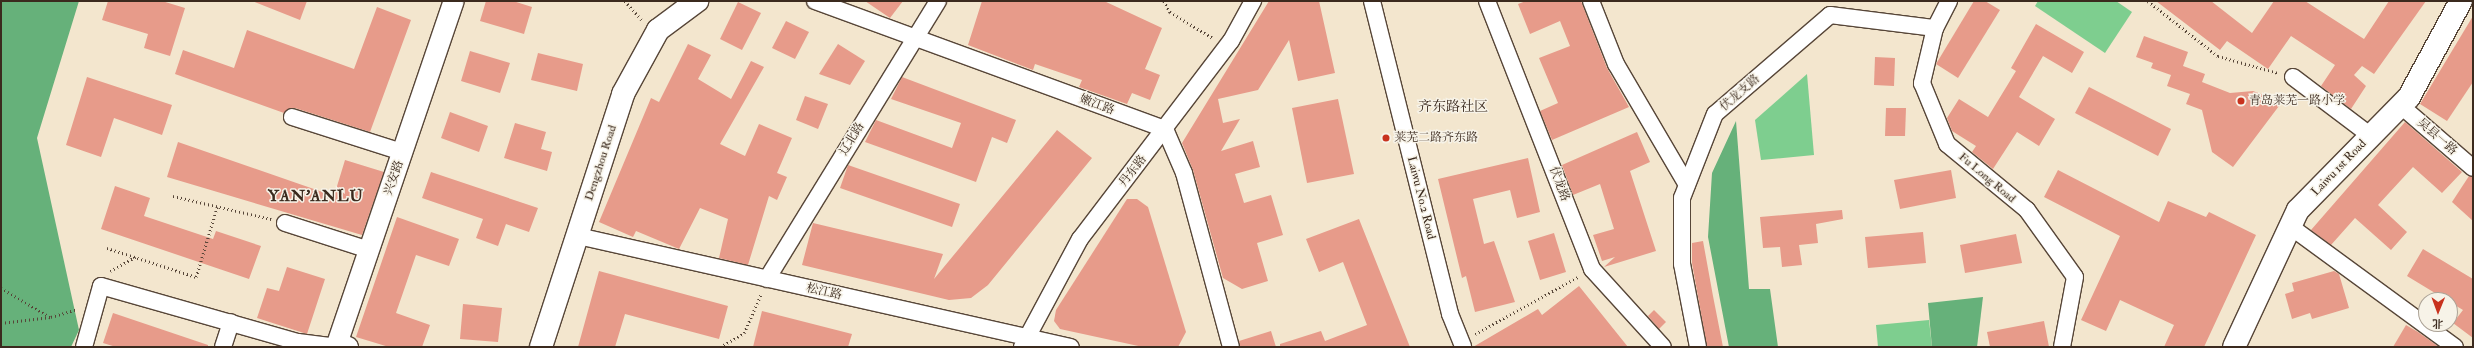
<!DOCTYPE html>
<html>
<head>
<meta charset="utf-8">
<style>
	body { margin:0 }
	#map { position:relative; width:2474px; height:348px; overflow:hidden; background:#f3e6ce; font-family:"IM FELL Double Pica","Noto Serif SC",serif }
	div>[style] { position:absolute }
	.green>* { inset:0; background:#7ece8f }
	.forest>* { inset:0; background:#66b17a }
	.building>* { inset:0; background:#e79b8a }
	.path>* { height:2.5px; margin-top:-1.25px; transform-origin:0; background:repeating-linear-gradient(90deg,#574638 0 1px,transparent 0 4px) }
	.roads { filter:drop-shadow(1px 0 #574638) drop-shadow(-1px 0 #574638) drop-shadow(0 1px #574638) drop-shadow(0 -1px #574638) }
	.minor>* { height:16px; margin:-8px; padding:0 8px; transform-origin:8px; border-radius:8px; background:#fff }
	.tertiary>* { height:20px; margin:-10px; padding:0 10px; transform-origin:10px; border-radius:10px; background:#fff }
	.secondary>* { height:22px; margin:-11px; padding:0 11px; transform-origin:11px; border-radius:11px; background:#fff }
	.dots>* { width:11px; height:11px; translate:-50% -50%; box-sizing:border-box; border:2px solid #f7f3e8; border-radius:50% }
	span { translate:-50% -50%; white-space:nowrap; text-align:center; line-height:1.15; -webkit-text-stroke:3px #f7f3e8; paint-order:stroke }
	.street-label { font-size:12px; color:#3b2a1e }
	.poi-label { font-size:12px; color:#3b2a1e }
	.left { translate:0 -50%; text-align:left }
	.quarter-label { font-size:14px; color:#3b2a1e }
	.district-label { font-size:16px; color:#3b2a1e; font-weight:700; letter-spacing:1px }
	.frame { position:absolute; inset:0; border:2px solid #3b2a1e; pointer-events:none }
	.north { position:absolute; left:2418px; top:292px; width:40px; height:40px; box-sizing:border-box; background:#f7f3e8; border:1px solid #aca397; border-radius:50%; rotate:181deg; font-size:11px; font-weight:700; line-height:16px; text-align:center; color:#3b2a1e }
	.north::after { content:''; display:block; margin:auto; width:14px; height:18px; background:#c8321e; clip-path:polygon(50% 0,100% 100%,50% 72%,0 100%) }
</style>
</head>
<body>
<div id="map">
	<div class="green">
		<i style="clip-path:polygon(2038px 1px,2116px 1px,2132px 12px,2105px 53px,2035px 6px)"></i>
		<i style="clip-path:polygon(1807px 74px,1814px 155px,1761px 160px,1755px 120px)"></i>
		<i style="clip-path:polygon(1929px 320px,1932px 347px,1878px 347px,1876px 325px)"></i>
	</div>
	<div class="forest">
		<i style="clip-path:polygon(1px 1px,79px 1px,37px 138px,79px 330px,71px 347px,1px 347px)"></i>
		<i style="clip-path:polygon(1736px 121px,1749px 289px,1770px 289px,1778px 347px,1729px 347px,1708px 237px,1712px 173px)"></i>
		<i style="clip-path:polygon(1983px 297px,1977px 347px,1932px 347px,1928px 303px)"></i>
	</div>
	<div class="building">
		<i style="clip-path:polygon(108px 1px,162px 1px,185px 8px,170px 56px,144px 48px,148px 34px,102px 20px)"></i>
		<i style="clip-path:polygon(252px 1px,307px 1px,300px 20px)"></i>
		<i style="clip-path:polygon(486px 1px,513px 1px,532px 7px,524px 34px,480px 21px)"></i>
		<i style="clip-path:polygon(865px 1px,903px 1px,890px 18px)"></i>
		<i style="clip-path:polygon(982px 1px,1104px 1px,1162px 28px,1145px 69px,1160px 75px,1150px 100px,1132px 93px,1127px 104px,1079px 87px,1082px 80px,1035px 64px,1033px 70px,968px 45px)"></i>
		<i style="clip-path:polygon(1269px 1px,1319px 1px,1335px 73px,1298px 81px,1289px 40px,1258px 90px,1218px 99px,1223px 123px,1240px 119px,1221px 151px,1253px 141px,1260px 167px,1235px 174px,1244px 203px,1271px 195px,1283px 235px,1257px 243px,1268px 281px,1242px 289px,1223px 278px,1193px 170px,1182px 143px)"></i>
		<i style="clip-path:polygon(1526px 1px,1581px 1px,1607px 68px,1629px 107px,1552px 140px,1540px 111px,1558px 103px,1539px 58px,1570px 46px,1560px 21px,1530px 34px,1518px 4px)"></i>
		<i style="clip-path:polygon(1974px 1px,1985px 1px,2000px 10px,1958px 78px,1936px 64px)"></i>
		<i style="clip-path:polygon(2156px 1px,2211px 1px,2252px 33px,2274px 1px,2305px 1px,2364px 39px,2389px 1px,2426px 1px,2374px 74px,2362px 66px,2354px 75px,2366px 86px,2351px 109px,2321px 86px,2335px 65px,2291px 36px,2268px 69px,2227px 41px,2220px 50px)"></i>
		<i style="clip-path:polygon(738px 2px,761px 13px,742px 50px,720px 39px)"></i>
		<i style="clip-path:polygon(377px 7px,411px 20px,370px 132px,295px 108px,284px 113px,175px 74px,183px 50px,234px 68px,247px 30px,354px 69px)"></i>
		<i style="clip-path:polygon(2473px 16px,2473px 82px,2447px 121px,2420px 104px)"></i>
		<i style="clip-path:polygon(786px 21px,809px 32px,795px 59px,772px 48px)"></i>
		<i style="clip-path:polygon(2036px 24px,2084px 52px,2072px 73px,2043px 56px,2019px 97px,2055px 119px,2039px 146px,2017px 132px,1993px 169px,1972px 152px,1976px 146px,1952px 131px,1947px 118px,1959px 99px,1988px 117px,2016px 71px,2011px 68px)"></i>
		<i style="clip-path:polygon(2144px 36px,2188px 52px,2183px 66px,2205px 74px,2202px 82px,2230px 93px,2253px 91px,2282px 102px,2233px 167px,2212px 152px,2202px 110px,2186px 104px,2190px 94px,2167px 86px,2171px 75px,2151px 68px,2153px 63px,2136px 57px)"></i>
		<i style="clip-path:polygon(688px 44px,711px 55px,698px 79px,731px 99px,751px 61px,764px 67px,720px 144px,745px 156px,759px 124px,792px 138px,777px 173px,787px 177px,777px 200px,769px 196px,748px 265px,719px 258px,728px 219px,700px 208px,679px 249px,636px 231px,633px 237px,599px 222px,651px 98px,659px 102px)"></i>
		<i style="clip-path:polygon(838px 44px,865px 61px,850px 85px,819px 74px)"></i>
		<i style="clip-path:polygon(470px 51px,510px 63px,500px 93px,461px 81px)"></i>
		<i style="clip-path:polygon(538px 53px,583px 64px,577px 91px,531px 80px)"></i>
		<i style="clip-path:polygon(1875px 57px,1895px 58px,1894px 86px,1874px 85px)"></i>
		<i style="clip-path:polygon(87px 77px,172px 105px,162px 135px,114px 118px,101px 157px,66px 145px)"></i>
		<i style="clip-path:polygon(902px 77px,1016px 120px,1007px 143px,992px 137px,976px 182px,865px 142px,876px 120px,952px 148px,961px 123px,891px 99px)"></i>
		<i style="clip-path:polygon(2089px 87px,2171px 129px,2158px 156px,2075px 113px)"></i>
		<i style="clip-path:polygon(805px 96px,828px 104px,818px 129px,796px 120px)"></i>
		<i style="clip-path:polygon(1338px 99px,1354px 174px,1307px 183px,1292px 108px)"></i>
		<i style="clip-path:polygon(1886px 108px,1906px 108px,1905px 136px,1885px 136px)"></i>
		<i style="clip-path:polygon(450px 112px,488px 126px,479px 152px,441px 138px)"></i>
		<i style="clip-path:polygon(2405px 122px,2462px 172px,2442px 193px,2413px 167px,2378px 205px,2407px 232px,2391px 250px,2355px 218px,2331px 245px,2311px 230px)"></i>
		<i style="clip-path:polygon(515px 123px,546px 132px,541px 149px,552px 152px,547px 171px,504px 158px)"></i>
		<i style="clip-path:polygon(1057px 130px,1092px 158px,988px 285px,971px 298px,949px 300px,802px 265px,813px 223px,943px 254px,934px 279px)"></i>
		<i style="clip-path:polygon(1637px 132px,1650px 162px,1630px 171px,1656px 251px,1604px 267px,1615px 257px,1602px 261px,1593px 235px,1614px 229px,1600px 184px,1573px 195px,1562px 165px)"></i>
		<i style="clip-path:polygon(178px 142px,334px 196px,345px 160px,384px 172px,362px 235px,167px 177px)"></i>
		<i style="clip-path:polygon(1528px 158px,1540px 212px,1517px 218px,1510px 190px,1473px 199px,1484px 244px,1494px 241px,1515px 302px,1475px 312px,1466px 276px,1462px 278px,1438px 179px)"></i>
		<i style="clip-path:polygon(848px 165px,960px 204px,952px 227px,840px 188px)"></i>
		<i style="clip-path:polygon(1951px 170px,1956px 198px,1900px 209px,1894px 180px)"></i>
		<i style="clip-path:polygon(2058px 170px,2159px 222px,2168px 201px,2206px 217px,2209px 212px,2256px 235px,2204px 347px,2164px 347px,2174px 325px,2120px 300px,2106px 331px,2081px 320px,2120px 236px,2044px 197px)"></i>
		<i style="clip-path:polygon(431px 172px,538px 208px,529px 232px,506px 224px,498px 246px,476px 238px,483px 219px,422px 198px)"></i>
		<i style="clip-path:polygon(2469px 176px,2473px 177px,2473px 221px,2452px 202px)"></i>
		<i style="clip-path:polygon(115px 186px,150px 198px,144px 216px,213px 239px,216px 231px,261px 246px,249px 279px,101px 229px)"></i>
		<i style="clip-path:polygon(1127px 199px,1137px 199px,1148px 207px,1186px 332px,1178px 347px,1143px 347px,1060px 329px,1054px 321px,1056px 310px)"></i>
		<i style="clip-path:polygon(1842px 210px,1843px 219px,1816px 224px,1818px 243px,1799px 245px,1802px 265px,1782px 267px,1780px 247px,1763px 248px,1760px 217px)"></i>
		<i style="clip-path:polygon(397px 217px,459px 239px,449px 266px,416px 255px,396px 313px,430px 325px,422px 347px,389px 347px,356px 337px)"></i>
		<i style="clip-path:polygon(1359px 219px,1410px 347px,1280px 347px,1280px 344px,1321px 331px,1325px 341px,1367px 325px,1343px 262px,1319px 272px,1306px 239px)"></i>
		<i style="clip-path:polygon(1923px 232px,1926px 263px,1868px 268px,1865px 237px)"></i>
		<i style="clip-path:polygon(1554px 233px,1566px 272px,1540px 280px,1528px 241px)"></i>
		<i style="clip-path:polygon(2016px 234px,2022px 263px,1965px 273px,1960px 245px)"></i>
		<i style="clip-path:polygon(1703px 241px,1713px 296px,1723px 347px,1707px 347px,1692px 263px,1692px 243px)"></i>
		<i style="clip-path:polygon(2423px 249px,2473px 279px,2473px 338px,2453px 323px,2463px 310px,2407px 276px)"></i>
		<i style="clip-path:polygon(287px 267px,325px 279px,307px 334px,257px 318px,267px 288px,279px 291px)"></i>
		<i style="clip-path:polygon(599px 271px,728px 306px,719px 339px,625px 314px,615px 347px,578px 347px)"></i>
		<i style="clip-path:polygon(2334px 271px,2339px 274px,2349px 308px,2312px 319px,2310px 313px,2292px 319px,2285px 294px,2294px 291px,2292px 283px)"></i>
		<i style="clip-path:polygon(1579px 286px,1628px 347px,1473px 347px,1538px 309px,1542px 315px)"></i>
		<i style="clip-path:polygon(463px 304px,502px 308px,498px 342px,460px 339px)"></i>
		<i style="clip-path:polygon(1654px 310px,1666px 322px,1659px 329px,1648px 316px)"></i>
		<i style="clip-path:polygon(762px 311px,852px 334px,848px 347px,753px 347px)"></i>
		<i style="clip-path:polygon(113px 313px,208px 345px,208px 347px,116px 347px,103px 343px)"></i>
		<i style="clip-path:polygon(2044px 321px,2049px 347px,1990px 347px,1987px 332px)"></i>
		<i style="clip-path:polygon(2406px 325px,2418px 332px,2439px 347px,2393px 347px)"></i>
		<i style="clip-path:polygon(1271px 331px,1276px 347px,1240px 347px,1239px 341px)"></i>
	</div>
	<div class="path">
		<i style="left:625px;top:1px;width:25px;rotate:48deg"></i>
		<i style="left:1164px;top:1px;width:13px;rotate:61deg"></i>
		<i style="left:1170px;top:12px;width:50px;rotate:31.2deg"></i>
		<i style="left:2148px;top:1px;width:89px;rotate:38.2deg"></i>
		<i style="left:2218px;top:56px;width:62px;rotate:15.8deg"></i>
		<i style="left:1px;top:2px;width:1px;rotate:-90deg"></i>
		<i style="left:173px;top:196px;width:101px;rotate:13.2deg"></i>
		<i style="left:107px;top:248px;width:94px;rotate:18deg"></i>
		<i style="left:196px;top:277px;width:73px;rotate:-73.3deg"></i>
		<i style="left:110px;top:271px;width:29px;rotate:-29deg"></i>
		<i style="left:1px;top:288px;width:57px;rotate:30.6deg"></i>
		<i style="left:1px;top:323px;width:50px;rotate:-6.8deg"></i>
		<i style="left:51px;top:317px;width:27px;rotate:-17deg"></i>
		<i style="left:1475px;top:334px;width:118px;rotate:-29deg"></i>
		<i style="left:720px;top:347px;width:28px;rotate:-30deg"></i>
		<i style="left:744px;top:333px;width:43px;rotate:-66.4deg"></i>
	</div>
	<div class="roads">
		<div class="minor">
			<i style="left:815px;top:1px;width:373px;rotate:20.1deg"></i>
			<i style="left:1165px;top:129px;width:48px;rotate:66.6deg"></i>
			<i style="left:1184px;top:173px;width:180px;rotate:74.9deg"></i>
			<i style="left:1372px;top:1px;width:323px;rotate:76deg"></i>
			<i style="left:1450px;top:314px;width:35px;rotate:68deg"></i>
			<i style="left:1487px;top:1px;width:288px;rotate:68.6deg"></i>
			<i style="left:1592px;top:269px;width:105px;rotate:47.7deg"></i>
			<i style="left:1591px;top:1px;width:68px;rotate:68.4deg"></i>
			<i style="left:1616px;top:64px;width:140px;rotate:59.6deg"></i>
			<i style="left:1949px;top:1px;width:30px;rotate:117deg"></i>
			<i style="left:1935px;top:28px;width:57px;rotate:103.3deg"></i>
			<i style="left:1922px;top:83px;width:66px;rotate:67.7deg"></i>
			<i style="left:1947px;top:144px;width:104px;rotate:39.5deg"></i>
			<i style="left:2027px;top:210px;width:82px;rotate:54.4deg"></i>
			<i style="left:2075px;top:277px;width:71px;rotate:100.5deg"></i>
			<i style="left:2293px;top:77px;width:98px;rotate:37.1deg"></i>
			<i style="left:2400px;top:105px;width:96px;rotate:40.8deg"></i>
			<i style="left:292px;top:117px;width:115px;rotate:17.7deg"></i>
			<i style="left:285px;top:223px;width:88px;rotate:17.8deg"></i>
			<i style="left:2291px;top:227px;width:203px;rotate:36.2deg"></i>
			<i style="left:578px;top:236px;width:505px;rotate:12.69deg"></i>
			<i style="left:767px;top:279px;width:326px;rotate:-58.4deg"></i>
			<i style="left:84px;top:347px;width:63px;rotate:-74.4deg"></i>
			<i style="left:101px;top:286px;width:205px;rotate:15.9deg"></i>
			<i style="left:298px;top:342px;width:38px;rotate:7deg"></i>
			<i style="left:223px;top:347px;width:26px;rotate:-72deg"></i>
			<i style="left:1022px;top:347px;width:123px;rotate:-61.8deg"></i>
			<i style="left:1080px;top:239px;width:249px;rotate:-52.7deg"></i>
			<i style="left:1231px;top:41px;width:46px;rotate:-61.2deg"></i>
			<i style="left:1698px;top:347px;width:85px;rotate:-100.9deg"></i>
			<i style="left:1682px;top:264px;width:66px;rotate:-90deg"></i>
			<i style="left:1682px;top:198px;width:90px;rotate:-68.6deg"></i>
			<i style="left:1715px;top:114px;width:152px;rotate:-40.7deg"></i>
			<i style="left:1830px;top:15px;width:106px;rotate:7.1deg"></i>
		</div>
		<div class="tertiary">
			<i style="left:348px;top:347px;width:11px;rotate:-165deg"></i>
			<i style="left:337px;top:344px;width:362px;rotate:-71.2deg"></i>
		</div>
		<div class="secondary">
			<i style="left:541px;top:347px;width:266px;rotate:-72deg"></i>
			<i style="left:623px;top:94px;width:73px;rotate:-61.3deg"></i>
			<i style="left:658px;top:30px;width:49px;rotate:-36.6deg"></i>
			<i style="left:2234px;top:347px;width:151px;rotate:-65deg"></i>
			<i style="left:2298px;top:210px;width:158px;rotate:-45.5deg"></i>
			<i style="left:2409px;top:97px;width:109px;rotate:-61.6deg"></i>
		</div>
	</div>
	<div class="dots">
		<i style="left:2241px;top:101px;background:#c8321e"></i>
		<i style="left:1386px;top:138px;background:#c8321e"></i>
	</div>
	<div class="street-label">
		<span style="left:1740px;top:93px;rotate:-41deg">伏龙支路</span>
		<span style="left:1097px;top:105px;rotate:20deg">嫩江路</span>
		<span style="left:2437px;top:137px;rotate:41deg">吴县一路</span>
		<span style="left:852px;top:139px;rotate:-59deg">辽北路</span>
		<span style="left:601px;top:163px;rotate:-72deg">Dengzhou Road</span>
		<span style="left:2339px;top:168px;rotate:-46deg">Laiwu 1st Road</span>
		<span style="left:1133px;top:171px;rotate:-52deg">丹东路</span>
		<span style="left:394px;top:178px;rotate:-71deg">兴安路</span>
		<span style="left:1987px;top:178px;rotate:40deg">Fu Long Road</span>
		<span style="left:1559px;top:184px;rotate:69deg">伏龙路</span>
		<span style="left:1421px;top:198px;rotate:76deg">Laiwu No.2 Road</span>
		<span style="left:824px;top:292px;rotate:13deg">松江路</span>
	</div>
	<div class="poi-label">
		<span class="left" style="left:2249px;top:101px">青岛莱芜一路小学</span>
		<span class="left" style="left:1394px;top:138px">莱芜二路齐东路</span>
	</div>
	<div class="quarter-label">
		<span style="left:1453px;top:107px">齐东路社区</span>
	</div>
	<div class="district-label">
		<span style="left:316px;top:196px">YAN'ANLU</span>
	</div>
	<div class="frame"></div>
	<div class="north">北</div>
</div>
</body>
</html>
